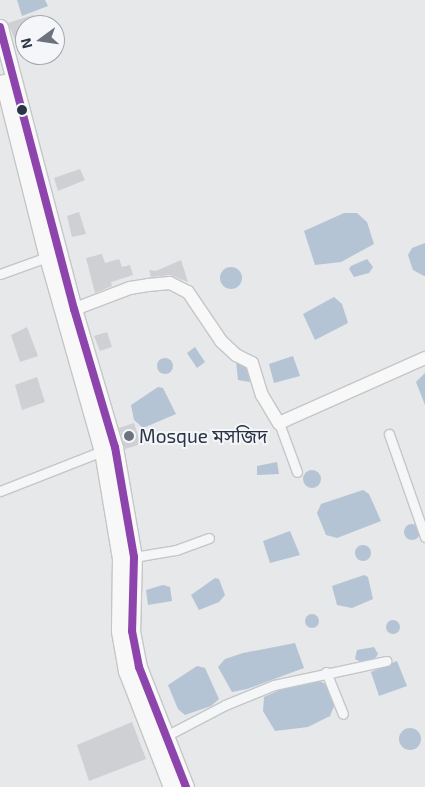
<!DOCTYPE html>
<html>
<head>
<meta charset="utf-8">
<style>
	body { margin:0 }
	#map { position:relative; width:425px; height:787px; overflow:hidden; background:#e6e8ea; font-family:"Exo 2","Noto Sans Bengali",sans-serif }
	div>[style] { position:absolute }
	.water>* { inset:0; background:#b4c4d5 }
	.round { border-radius:50% }
	.building>* { inset:0; background:#ced0d3 }
	.roads { filter:drop-shadow(1px 0 #c4c6c8) drop-shadow(-1px 0 #c4c6c8) drop-shadow(0 1px #c4c6c8) drop-shadow(0 -1px #c4c6c8) }
	.minor>* { height:9px; margin:-4.5px; padding:0 4.5px; transform-origin:4.5px; border-radius:4.5px; background:#f5f6f7 }
	.secondary>* { height:12px; margin:-6px; padding:0 6px; transform-origin:6px; border-radius:6px; background:#f8f8f8 }
	.trunk>* { height:15px; margin:-7.5px; padding:0 7.5px; transform-origin:7.5px; border-radius:7.5px; background:#f8f8f8 }
	.bus-1>* { height:8px; margin:-4px; padding:0 4px; transform-origin:4px; border-radius:4px; background:#8e44ad }
	.dots>* { width:14px; height:14px; translate:-50% -50%; box-sizing:border-box; border:2px solid #f4f6f9; border-radius:50% }
	span { translate:-50% -50%; white-space:nowrap; text-align:center; line-height:1.15; -webkit-text-stroke:4px #f4f6f9; paint-order:stroke }
	.poi-label { font-size:19px; color:#2b3445 }
	.left { translate:0 -50%; text-align:left }
	.north { position:absolute; left:15px; top:15px; width:50px; height:50px; box-sizing:border-box; background:#f4f6f9; border:1px solid #a4a8b1; border-radius:50%; rotate:256deg; font-size:14px; font-weight:700; line-height:20px; text-align:center; color:#2b3445 }
	.north::after { content:''; display:block; margin:auto; width:18px; height:22px; background:#6c737f; clip-path:polygon(50% 0,100% 100%,50% 72%,0 100%) }
</style>
</head>
<body>
<div id="map">
	<div class="water">
		<i style="clip-path:polygon(17px 0,45px 0,48px 6px,22px 16px)"></i>
		<i style="clip-path:polygon(344px 213px,357px 213px,367px 222px,374px 244px,341px 262px,315px 265px,304px 231px)"></i>
		<i style="clip-path:polygon(425px 243px,425px 276px,424px 276px,413px 270px,408px 255px,412px 248px)"></i>
		<i style="clip-path:polygon(367px 259px,373px 267px,369px 273px,354px 277px,349px 269px,351px 266px)"></i>
		<i class="round" style="left:220px;top:267px;width:22px;height:22px"></i>
		<i style="clip-path:polygon(334px 297px,342px 304px,348px 323px,315px 340px,303px 314px)"></i>
		<i style="clip-path:polygon(195px 347px,205px 362px,197px 368px,187px 353px)"></i>
		<i style="clip-path:polygon(293px 356px,300px 376px,274px 383px,269px 364px)"></i>
		<i class="round" style="left:157px;top:358px;width:16px;height:16px"></i>
		<i style="clip-path:polygon(236px 361px,246px 365px,250px 382px,238px 380px)"></i>
		<i style="clip-path:polygon(425px 373px,425px 405px,416px 382px)"></i>
		<i style="clip-path:polygon(158px 387px,163px 388px,176px 414px,143px 428px,134px 420px,131px 405px)"></i>
		<i style="clip-path:polygon(277px 462px,279px 474px,257px 475px,257px 466px)"></i>
		<i class="round" style="left:303px;top:470px;width:18px;height:18px"></i>
		<i style="clip-path:polygon(363px 490px,369px 494px,381px 521px,337px 538px,326px 535px,317px 513px,321px 504px)"></i>
		<i class="round" style="left:404px;top:524px;width:16px;height:16px"></i>
		<i style="clip-path:polygon(290px 531px,300px 555px,270px 563px,263px 541px)"></i>
		<i class="round" style="left:355px;top:545px;width:16px;height:16px"></i>
		<i style="clip-path:polygon(364px 575px,368px 577px,373px 599px,352px 608px,337px 605px,332px 586px)"></i>
		<i style="clip-path:polygon(215px 578px,219px 579px,225px 595px,219px 602px,199px 610px,191px 595px)"></i>
		<i style="clip-path:polygon(163px 585px,170px 587px,172px 601px,148px 605px,146px 590px)"></i>
		<i class="round" style="left:305px;top:614px;width:14px;height:14px"></i>
		<i class="round" style="left:386px;top:620px;width:14px;height:14px"></i>
		<i style="clip-path:polygon(295px 643px,304px 668px,247px 689px,232px 692px,218px 667px,225px 659px,243px 653px)"></i>
		<i style="clip-path:polygon(374px 647px,378px 654px,374px 660px,361px 662px,355px 659px,357px 650px)"></i>
		<i style="clip-path:polygon(397px 661px,407px 686px,379px 696px,371px 672px)"></i>
		<i style="clip-path:polygon(197px 666px,205px 668px,219px 699px,211px 706px,185px 715px,178px 709px,168px 685px)"></i>
		<i style="clip-path:polygon(320px 681px,327px 685px,334px 706px,330px 716px,308px 727px,275px 731px,263px 711px,264px 697px,289px 686px)"></i>
		<i class="round" style="left:399px;top:728px;width:22px;height:22px"></i>
	</div>
	<div class="building">
		<i style="clip-path:polygon(33px 15px,36px 25px,25px 25px,25px 36px,15px 40px,8px 23px)"></i>
		<i style="clip-path:polygon(80px 169px,85px 180px,58px 191px,54px 178px)"></i>
		<i style="clip-path:polygon(79px 212px,86px 234px,72px 237px,67px 216px)"></i>
		<i style="clip-path:polygon(102px 254px,105px 263px,119px 259px,122px 267px,130px 265px,133px 275px,111px 282px,112px 286px,95px 293px,86px 258px)"></i>
		<i style="clip-path:polygon(181px 260px,188px 282px,170px 275px,151px 277px,149px 270px,156px 271px)"></i>
		<i style="clip-path:polygon(27px 327px,38px 356px,20px 362px,11px 335px)"></i>
		<i style="clip-path:polygon(107px 332px,112px 347px,100px 351px,94px 336px)"></i>
		<i style="clip-path:polygon(37px 377px,45px 402px,22px 410px,15px 385px)"></i>
		<i style="clip-path:polygon(134px 423px,141px 444px,125px 449px,119px 428px)"></i>
		<i style="clip-path:polygon(132px 722px,146px 759px,89px 781px,77px 745px)"></i>
	</div>
	<div class="roads">
		<div class="minor">
			<i style="left:0;top:274px;width:50px;rotate:-19.9deg"></i>
			<i style="left:279px;top:423px;width:52px;rotate:69.8deg"></i>
			<i style="left:389px;top:434px;width:109px;rotate:70.7deg"></i>
			<i style="left:0;top:491px;width:110px;rotate:-21.4deg"></i>
			<i style="left:134px;top:557px;width:43px;rotate:-9.5deg"></i>
			<i style="left:176px;top:550px;width:35px;rotate:-20deg"></i>
			<i style="left:326px;top:672px;width:45px;rotate:68deg"></i>
			<i style="left:164px;top:737px;width:69px;rotate:-27.7deg"></i>
			<i style="left:225px;top:705px;width:53px;rotate:-22.2deg"></i>
			<i style="left:274px;top:685px;width:115px;rotate:-12.1deg"></i>
		</div>
		<div class="secondary">
			<i style="left:67px;top:312px;width:67px;rotate:-20.9deg"></i>
			<i style="left:130px;top:288px;width:18px;rotate:-9deg"></i>
			<i style="left:148px;top:285px;width:22px;rotate:-5deg"></i>
			<i style="left:170px;top:283px;width:20px;rotate:27deg"></i>
			<i style="left:188px;top:292px;width:59px;rotate:56deg"></i>
			<i style="left:221px;top:341px;width:21px;rotate:43deg"></i>
			<i style="left:236px;top:355px;width:18px;rotate:27deg"></i>
			<i style="left:252px;top:363px;width:34px;rotate:73deg"></i>
			<i style="left:262px;top:395px;width:33px;rotate:59deg"></i>
			<i style="left:279px;top:423px;width:160px;rotate:-24deg"></i>
		</div>
		<div class="trunk">
			<i style="left:0;top:27px;width:292px;rotate:75.3deg"></i>
			<i style="left:74px;top:309px;width:144px;rotate:73.5deg"></i>
			<i style="left:115px;top:447px;width:112px;rotate:80.2deg"></i>
			<i style="left:134px;top:557px;width:74px;rotate:91.5deg"></i>
			<i style="left:132px;top:631px;width:37px;rotate:79deg"></i>
			<i style="left:139px;top:667px;width:129px;rotate:68.6deg"></i>
			<i style="left:3px;top:82px;width:180px;rotate:75.9deg"></i>
			<i style="left:47px;top:257px;width:202px;rotate:74.2deg"></i>
			<i style="left:102px;top:451px;width:109px;rotate:80.5deg"></i>
			<i style="left:120px;top:558px;width:73px;rotate:90.8deg"></i>
			<i style="left:119px;top:631px;width:41px;rotate:80.1deg"></i>
			<i style="left:126px;top:671px;width:124px;rotate:68.8deg"></i>
		</div>
	</div>
	<div class="bus-1">
		<i style="left:0;top:27px;width:292px;rotate:75.3deg"></i>
		<i style="left:74px;top:309px;width:144px;rotate:73.5deg"></i>
		<i style="left:115px;top:447px;width:112px;rotate:80.2deg"></i>
		<i style="left:134px;top:557px;width:74px;rotate:91.5deg"></i>
		<i style="left:132px;top:631px;width:37px;rotate:79deg"></i>
		<i style="left:139px;top:667px;width:129px;rotate:68.6deg"></i>
	</div>
	<div class="dots">
		<i style="left:22px;top:110px;background:#2b3445"></i>
		<i style="left:129px;top:436px;background:#6c737f"></i>
	</div>
	<div class="poi-label">
		<span class="left" style="left:139px;top:436px">Mosque মসজিদ</span>
	</div>
	<div class="north">N</div>
</div>
</body>
</html>
